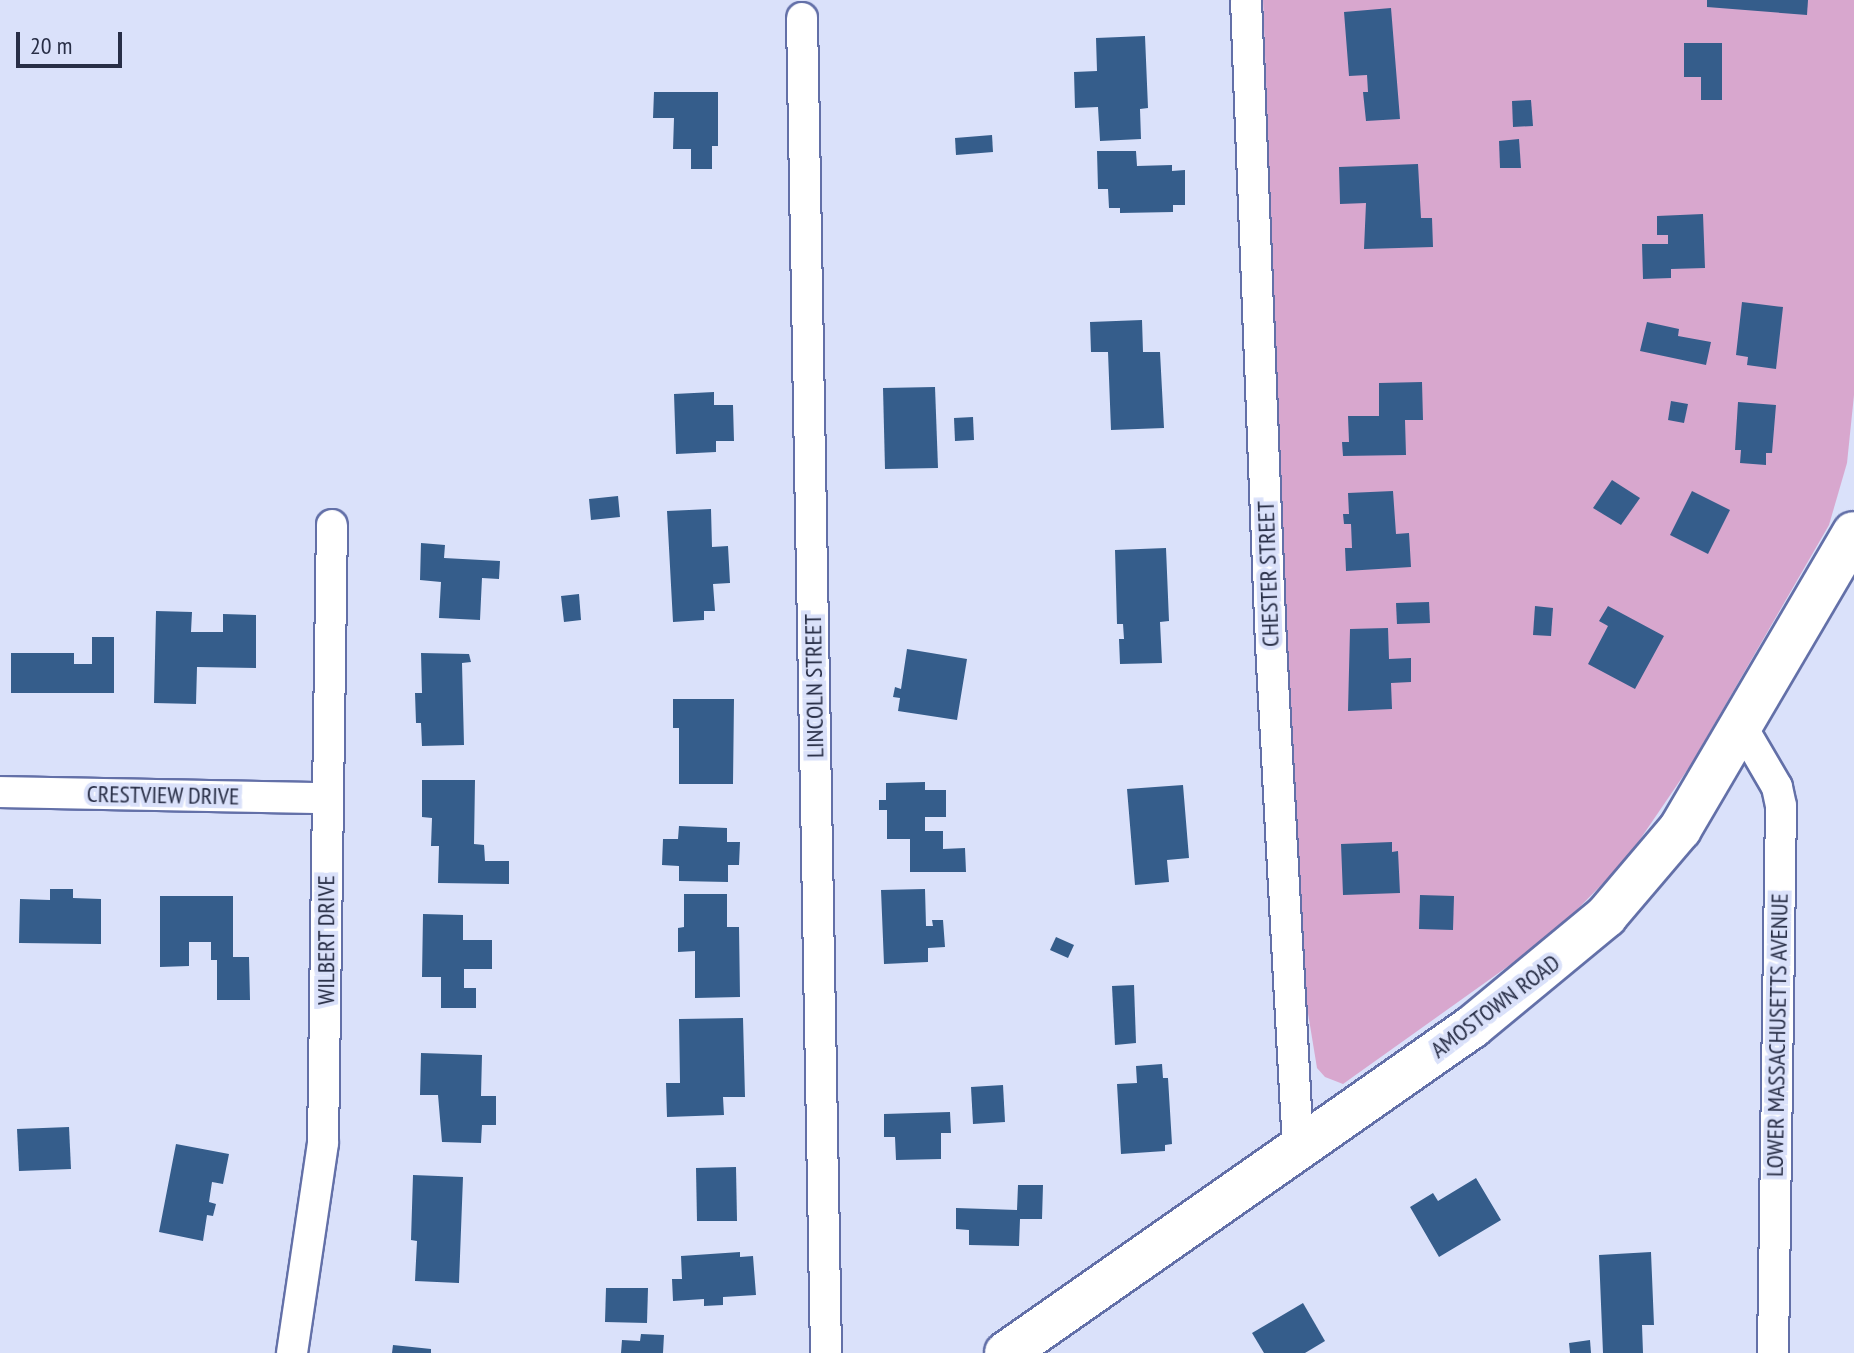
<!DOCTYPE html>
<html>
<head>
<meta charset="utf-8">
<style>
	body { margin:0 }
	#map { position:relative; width:1854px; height:1353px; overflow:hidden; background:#dae1fa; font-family:"PT Sans Narrow",sans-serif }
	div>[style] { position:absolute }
	.green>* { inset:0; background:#d8a7ce }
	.building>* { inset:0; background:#355d8b }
	.roads { filter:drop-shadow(2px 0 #6370a8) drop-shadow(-2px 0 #6370a8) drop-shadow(0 2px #6370a8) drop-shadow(0 -2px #6370a8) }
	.street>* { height:30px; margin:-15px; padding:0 15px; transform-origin:15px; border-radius:15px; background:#fff }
	.secondary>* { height:42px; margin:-21px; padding:0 21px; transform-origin:21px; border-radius:21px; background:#fff }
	span { translate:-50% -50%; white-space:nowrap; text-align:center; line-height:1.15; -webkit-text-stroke:8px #dae1fa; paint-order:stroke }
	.street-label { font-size:24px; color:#282e46 }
	.scale { position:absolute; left:16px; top:32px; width:106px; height:36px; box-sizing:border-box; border:4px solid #282e46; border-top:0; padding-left:10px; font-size:24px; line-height:28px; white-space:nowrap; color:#282e46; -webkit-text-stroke:6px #dae1fa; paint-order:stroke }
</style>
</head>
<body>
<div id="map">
	<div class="green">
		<i style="clip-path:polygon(1263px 0,1854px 0,1854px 395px,1847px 463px,1829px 525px,1692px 763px,1626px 860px,1552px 935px,1343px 1084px,1325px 1077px,1317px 1068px,1305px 995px,1294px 840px)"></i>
	</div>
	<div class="building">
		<i style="clip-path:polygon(1707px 0,1808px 0,1807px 15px,1707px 7px)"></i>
		<i style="clip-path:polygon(1391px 8px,1400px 119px,1366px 121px,1363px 92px,1368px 92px,1367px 75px,1349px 76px,1344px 12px)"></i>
		<i style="clip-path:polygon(1145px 36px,1148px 108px,1140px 109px,1141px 139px,1100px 141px,1098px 107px,1075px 108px,1074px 72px,1097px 71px,1096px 38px)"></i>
		<i style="clip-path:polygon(1684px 43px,1722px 43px,1722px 100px,1701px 100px,1701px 77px,1684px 77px)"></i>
		<i style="clip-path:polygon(654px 92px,718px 92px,718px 146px,712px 146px,712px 169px,691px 169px,691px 149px,673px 149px,674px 118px,653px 118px)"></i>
		<i style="clip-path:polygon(1531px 100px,1533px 126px,1513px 127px,1512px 101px)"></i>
		<i style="clip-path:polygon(992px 135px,993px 152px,956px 155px,955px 138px)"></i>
		<i style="clip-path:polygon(1519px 139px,1521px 168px,1500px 168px,1499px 141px)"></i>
		<i style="clip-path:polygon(1097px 151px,1136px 151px,1137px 166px,1172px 165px,1172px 171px,1185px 170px,1185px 205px,1173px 205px,1173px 212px,1120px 213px,1120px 208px,1109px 208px,1108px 189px,1098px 189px)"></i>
		<i style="clip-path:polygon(1418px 164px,1421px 218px,1432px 218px,1433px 247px,1364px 249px,1366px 203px,1340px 204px,1339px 167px)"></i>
		<i style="clip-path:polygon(1703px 214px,1705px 268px,1671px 269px,1671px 278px,1643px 279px,1642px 244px,1668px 244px,1668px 235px,1657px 235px,1657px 216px)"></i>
		<i style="clip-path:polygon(1742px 302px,1783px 307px,1776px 369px,1747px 365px,1748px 357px,1736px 355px)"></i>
		<i style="clip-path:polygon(1142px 320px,1143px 352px,1160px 352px,1164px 428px,1111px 430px,1108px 352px,1091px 352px,1090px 322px)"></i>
		<i style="clip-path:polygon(1647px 322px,1679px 329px,1678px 336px,1711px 342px,1706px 365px,1640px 351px)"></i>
		<i style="clip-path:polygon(1422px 382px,1423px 420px,1405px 420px,1406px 455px,1343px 456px,1342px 442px,1349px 442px,1348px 416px,1379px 416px,1379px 383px)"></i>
		<i style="clip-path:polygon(935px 387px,938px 468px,885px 469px,883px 388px)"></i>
		<i style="clip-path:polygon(714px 392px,714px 405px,733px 405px,734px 441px,716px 441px,716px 452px,676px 454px,674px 394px)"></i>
		<i style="clip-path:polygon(1671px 401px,1688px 404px,1684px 423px,1668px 420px)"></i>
		<i style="clip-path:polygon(1738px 402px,1776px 405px,1772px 453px,1766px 453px,1766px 465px,1740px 463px,1741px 450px,1735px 450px)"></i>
		<i style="clip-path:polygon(973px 417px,974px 440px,955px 441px,954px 418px)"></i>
		<i style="clip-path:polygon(1612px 480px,1640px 498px,1621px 525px,1593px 508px)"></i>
		<i style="clip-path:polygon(1393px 491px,1396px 534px,1409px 533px,1411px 567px,1346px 571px,1345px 548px,1352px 548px,1351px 524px,1344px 524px,1343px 514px,1349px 514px,1348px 493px)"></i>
		<i style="clip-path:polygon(1692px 491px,1730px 510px,1708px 554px,1670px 535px)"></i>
		<i style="clip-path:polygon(618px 496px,620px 517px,591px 520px,589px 499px)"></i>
		<i style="clip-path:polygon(711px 509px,712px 547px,728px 546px,730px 583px,713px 584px,715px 611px,704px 611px,704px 620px,673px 622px,667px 511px)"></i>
		<i style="clip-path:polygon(421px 543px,445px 545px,444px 558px,500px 561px,499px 579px,482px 578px,480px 620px,439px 618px,441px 582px,420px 580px)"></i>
		<i style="clip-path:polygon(1166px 548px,1169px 621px,1160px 622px,1162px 663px,1120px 664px,1119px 639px,1124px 639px,1123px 624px,1117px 624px,1115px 550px)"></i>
		<i style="clip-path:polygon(579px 594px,581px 620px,564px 622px,561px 596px)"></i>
		<i style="clip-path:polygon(1429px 602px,1430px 623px,1397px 624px,1396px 603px)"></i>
		<i style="clip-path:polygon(1535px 606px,1553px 608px,1551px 636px,1533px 635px)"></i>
		<i style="clip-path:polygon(1608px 606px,1664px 636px,1635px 689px,1588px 664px,1608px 626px,1599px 621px)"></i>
		<i style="clip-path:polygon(156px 611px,192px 612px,191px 632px,223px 632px,223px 614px,256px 615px,256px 668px,197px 667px,196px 704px,154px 703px)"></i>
		<i style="clip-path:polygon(1388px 628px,1389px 659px,1411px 658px,1411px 682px,1391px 683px,1392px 709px,1348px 711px,1350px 629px)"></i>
		<i style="clip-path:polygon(92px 637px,114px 637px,114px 693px,11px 693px,11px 653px,74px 653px,74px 664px,92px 664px)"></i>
		<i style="clip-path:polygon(907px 649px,967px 659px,957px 720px,898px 711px,900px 698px,893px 697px,895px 687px,901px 689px)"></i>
		<i style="clip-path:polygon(421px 653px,469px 654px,471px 662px,462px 663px,464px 745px,422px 746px,421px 723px,416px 723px,415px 693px,422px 693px)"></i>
		<i style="clip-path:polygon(673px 699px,734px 699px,733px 784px,679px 784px,679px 728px,673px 728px)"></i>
		<i style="clip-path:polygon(422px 780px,475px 780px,474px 844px,484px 845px,485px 861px,509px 861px,509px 884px,438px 883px,439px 846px,431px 846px,432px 818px,422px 817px)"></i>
		<i style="clip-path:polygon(925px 782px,925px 790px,946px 790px,946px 817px,925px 817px,925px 831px,943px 831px,943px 849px,965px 848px,966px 872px,910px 872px,910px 839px,887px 839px,887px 810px,879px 810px,879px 800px,886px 800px,886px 783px)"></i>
		<i style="clip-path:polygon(1183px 785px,1189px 858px,1167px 860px,1169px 882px,1135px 885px,1127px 789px)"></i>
		<i style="clip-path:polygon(679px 826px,727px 828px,727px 842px,740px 842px,739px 865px,728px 865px,728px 882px,679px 881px,679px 866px,662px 865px,663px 839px,678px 839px)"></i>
		<i style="clip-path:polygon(1392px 842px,1392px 852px,1398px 851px,1400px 893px,1343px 895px,1341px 844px)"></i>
		<i style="clip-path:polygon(50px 889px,73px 889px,73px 898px,101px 899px,101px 944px,19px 943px,20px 899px,50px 900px)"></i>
		<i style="clip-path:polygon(925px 889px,926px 926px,933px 926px,932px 920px,943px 920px,945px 947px,928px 948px,928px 962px,884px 964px,881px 890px)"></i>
		<i style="clip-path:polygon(684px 894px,727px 894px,727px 927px,739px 927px,740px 997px,695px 998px,695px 951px,678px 952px,678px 928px,684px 927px)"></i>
		<i style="clip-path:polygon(1420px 895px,1454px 896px,1453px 930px,1419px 929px)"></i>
		<i style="clip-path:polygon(160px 896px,233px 896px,233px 957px,249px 957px,250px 1000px,217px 1000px,217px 960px,211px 960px,211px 942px,189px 942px,189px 966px,160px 967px)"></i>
		<i style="clip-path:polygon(423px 914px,463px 915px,463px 940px,492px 940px,492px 969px,464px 969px,464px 988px,476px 988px,476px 1008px,441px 1008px,441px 977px,422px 977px)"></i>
		<i style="clip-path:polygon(1056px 937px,1074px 945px,1068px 958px,1050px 950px)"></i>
		<i style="clip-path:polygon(1134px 985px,1136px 1043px,1115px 1045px,1112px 986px)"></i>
		<i style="clip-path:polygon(743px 1018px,745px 1097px,723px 1097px,724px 1115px,667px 1117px,666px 1083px,680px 1083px,679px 1019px)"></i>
		<i style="clip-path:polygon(421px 1053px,482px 1055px,481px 1096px,496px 1096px,496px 1125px,482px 1125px,481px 1143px,442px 1142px,438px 1095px,420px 1095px)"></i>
		<i style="clip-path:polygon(1162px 1064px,1163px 1078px,1168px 1078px,1172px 1144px,1165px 1145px,1165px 1151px,1121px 1154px,1117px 1084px,1137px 1083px,1136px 1066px)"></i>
		<i style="clip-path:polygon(1003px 1085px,1005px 1122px,973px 1124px,971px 1087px)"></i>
		<i style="clip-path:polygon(950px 1112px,951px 1133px,941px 1133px,941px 1159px,896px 1160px,895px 1137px,884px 1137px,884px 1114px)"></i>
		<i style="clip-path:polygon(69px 1127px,71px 1169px,19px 1171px,17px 1129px)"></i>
		<i style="clip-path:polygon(176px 1144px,229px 1154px,223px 1184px,212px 1182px,209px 1202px,216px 1204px,213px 1216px,207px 1215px,203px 1241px,159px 1232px)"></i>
		<i style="clip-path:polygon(736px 1167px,737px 1221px,697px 1221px,696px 1168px)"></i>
		<i style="clip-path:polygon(413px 1175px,463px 1177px,459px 1283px,415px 1281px,417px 1241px,411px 1240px)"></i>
		<i style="clip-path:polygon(1476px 1178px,1501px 1220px,1439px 1257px,1410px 1207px,1433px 1193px,1438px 1201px)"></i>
		<i style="clip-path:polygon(1018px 1185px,1043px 1185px,1042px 1219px,1020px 1219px,1019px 1246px,969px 1245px,969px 1230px,956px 1229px,956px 1208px,1017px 1210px)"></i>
		<i style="clip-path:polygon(740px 1252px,740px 1257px,753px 1256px,756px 1295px,723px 1297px,723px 1305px,704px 1306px,704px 1299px,673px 1301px,672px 1279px,682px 1279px,681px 1256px)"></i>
		<i style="clip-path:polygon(1651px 1252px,1654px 1325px,1642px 1325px,1643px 1353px,1603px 1353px,1599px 1255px)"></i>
		<i style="clip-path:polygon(606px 1288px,648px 1288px,647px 1323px,605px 1322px)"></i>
		<i style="clip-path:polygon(1303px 1303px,1325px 1341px,1305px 1353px,1264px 1353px,1252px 1333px)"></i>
		<i style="clip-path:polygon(641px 1334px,664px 1335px,663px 1353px,621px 1353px,622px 1340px,640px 1341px)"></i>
		<i style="clip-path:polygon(1590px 1340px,1591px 1353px,1570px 1353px,1569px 1343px)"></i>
		<i style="clip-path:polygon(393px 1345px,431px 1349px,431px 1353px,392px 1353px)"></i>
	</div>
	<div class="roads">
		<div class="street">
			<i style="left:1246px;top:0;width:644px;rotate:87.78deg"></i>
			<i style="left:1271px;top:644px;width:505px;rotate:86.93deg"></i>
			<i style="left:802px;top:18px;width:1335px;rotate:88.97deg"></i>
			<i style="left:1742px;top:727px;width:69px;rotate:59.7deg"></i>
			<i style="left:1777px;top:787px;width:19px;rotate:78deg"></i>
			<i style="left:1781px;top:806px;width:547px;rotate:90.84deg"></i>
			<i style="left:0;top:792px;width:326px;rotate:1.1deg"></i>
			<i style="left:292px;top:1353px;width:212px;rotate:-81.6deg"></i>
			<i style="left:323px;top:1143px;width:618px;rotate:-89.17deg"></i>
		</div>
		<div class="secondary">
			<i style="left:1006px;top:1353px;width:569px;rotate:-34.98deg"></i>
			<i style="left:1472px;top:1027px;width:174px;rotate:-39.6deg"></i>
			<i style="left:1606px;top:916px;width:114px;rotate:-49.6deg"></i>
			<i style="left:1680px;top:829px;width:343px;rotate:-59.6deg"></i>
		</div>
	</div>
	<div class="street-label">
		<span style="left:1268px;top:574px;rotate:-92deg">CHESTER STREET</span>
		<span style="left:814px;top:686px;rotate:-91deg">LINCOLN STREET</span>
		<span style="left:163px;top:795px;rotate:1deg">CRESTVIEW DRIVE</span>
		<span style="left:326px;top:940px;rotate:-90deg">WILBERT DRIVE</span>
		<span style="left:1495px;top:1006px;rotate:-37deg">AMOSTOWN ROAD</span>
		<span style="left:1777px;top:1035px;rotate:-89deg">LOWER MASSACHUSETTS AVENUE</span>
	</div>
	<div class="scale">20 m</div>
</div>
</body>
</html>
